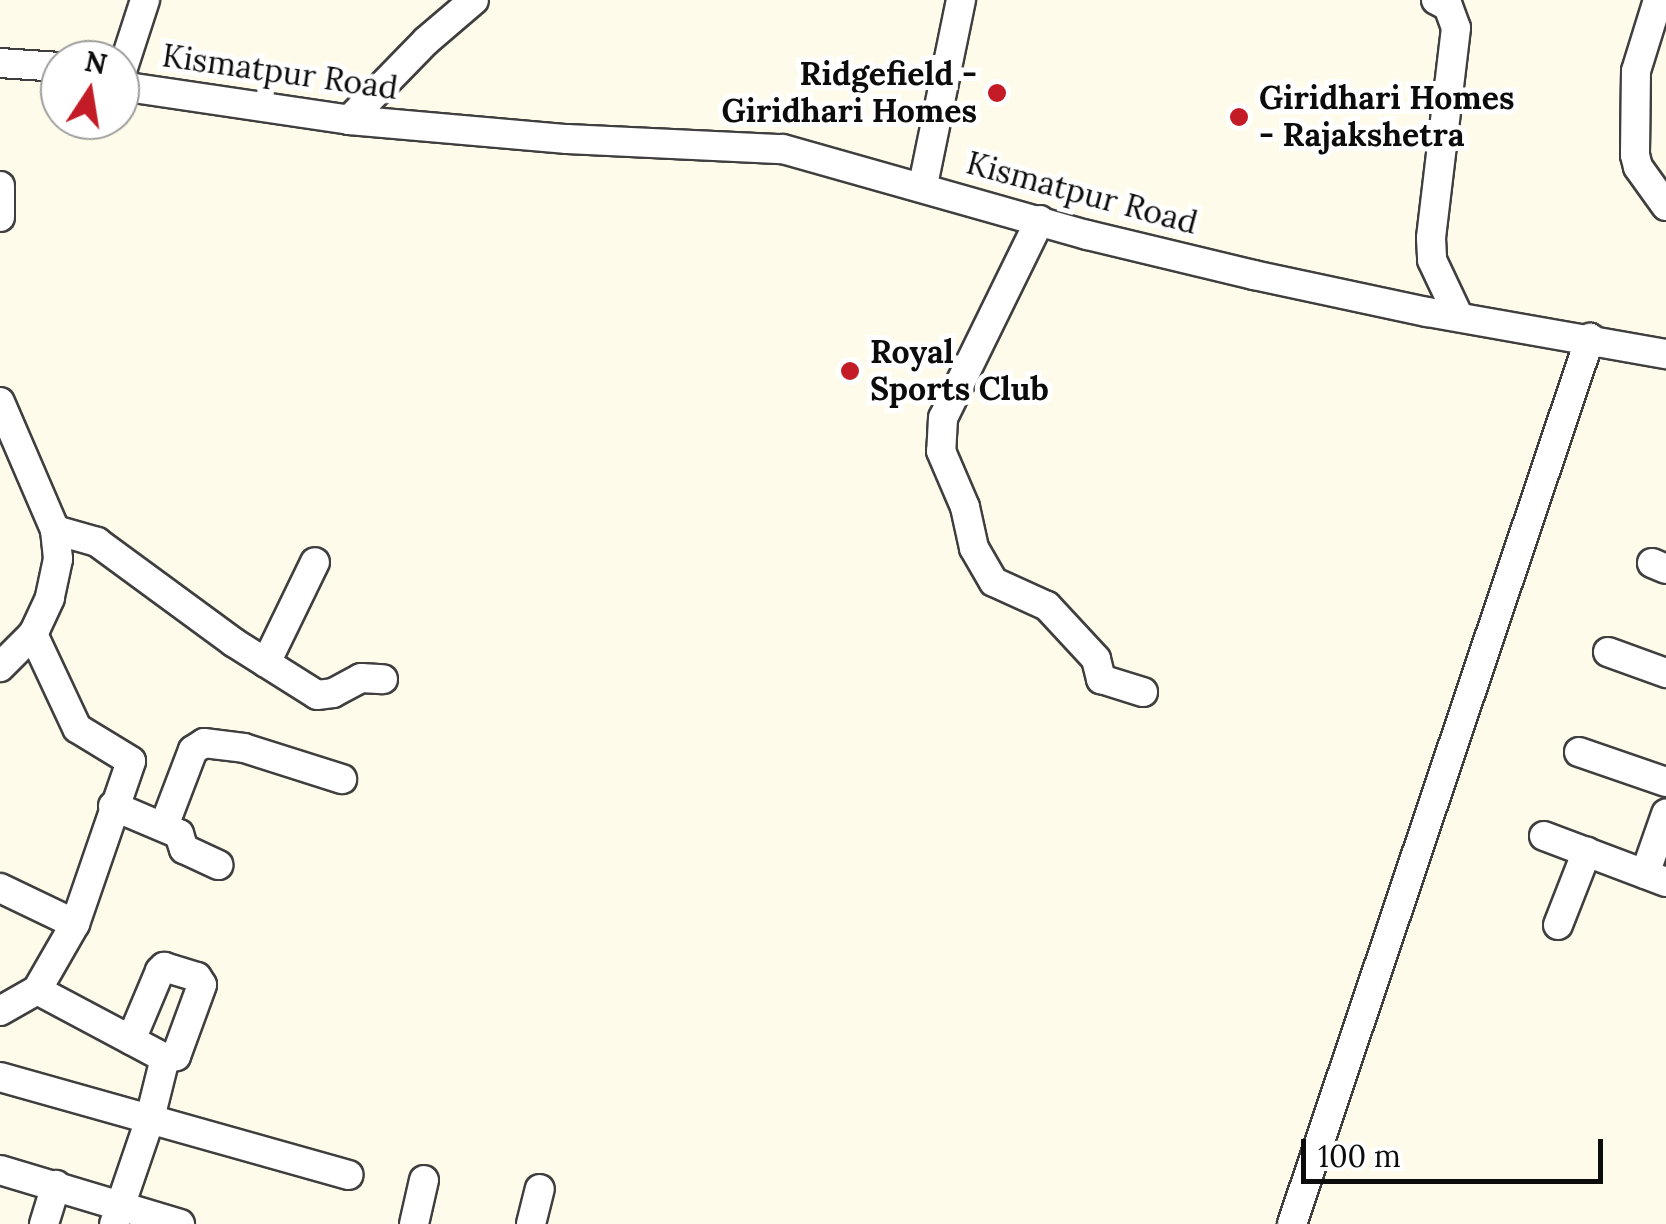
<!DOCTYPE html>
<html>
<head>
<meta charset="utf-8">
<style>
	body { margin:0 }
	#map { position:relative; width:1666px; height:1224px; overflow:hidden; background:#fffbea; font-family:Lora,serif }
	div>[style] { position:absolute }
	.roads { filter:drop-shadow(2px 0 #3f3f3f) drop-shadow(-2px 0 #3f3f3f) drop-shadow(0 2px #3f3f3f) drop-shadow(0 -2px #3f3f3f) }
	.minor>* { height:28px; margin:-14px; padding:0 14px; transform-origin:14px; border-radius:14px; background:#fff }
	.dots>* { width:28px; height:28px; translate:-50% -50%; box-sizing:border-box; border:5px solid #fff; border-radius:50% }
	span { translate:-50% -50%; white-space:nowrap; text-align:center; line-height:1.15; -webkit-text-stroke:10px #fff; paint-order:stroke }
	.street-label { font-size:32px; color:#0c0c0c }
	.poi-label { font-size:32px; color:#0c0c0c; font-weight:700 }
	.right { translate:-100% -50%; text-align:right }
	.left { translate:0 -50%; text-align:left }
	.north { position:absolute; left:40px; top:40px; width:100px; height:100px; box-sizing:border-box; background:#fff; border:2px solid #9e9e9e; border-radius:50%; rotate:12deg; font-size:28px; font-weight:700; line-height:40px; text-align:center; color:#0c0c0c }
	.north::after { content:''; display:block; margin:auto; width:35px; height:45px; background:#c31c27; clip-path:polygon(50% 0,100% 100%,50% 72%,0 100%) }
	.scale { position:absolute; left:1301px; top:1139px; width:302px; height:45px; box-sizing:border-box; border:5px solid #0c0c0c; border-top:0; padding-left:12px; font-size:30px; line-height:35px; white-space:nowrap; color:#0c0c0c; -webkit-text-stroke:8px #fff; paint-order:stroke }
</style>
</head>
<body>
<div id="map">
	<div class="roads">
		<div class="minor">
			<i style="left:1436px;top:0;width:13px;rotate:27deg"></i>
			<i style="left:1448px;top:6px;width:23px;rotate:70deg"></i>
			<i style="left:1456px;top:28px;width:211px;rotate:96.8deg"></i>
			<i style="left:1431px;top:238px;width:22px;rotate:87deg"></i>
			<i style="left:1432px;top:260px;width:63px;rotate:64.7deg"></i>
			<i style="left:1658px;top:0;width:74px;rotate:107.2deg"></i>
			<i style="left:1636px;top:71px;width:84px;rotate:90.7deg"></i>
			<i style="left:1635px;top:155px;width:12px;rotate:76deg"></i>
			<i style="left:1638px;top:167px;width:48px;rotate:54.3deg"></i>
			<i style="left:0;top:63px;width:60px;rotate:3.8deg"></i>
			<i style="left:120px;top:77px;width:81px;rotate:-72deg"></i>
			<i style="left:120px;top:86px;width:232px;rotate:8.4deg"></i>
			<i style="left:349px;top:120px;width:219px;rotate:5deg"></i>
			<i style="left:567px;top:139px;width:216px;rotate:2.7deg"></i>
			<i style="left:783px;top:149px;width:316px;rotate:15.8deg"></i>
			<i style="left:1087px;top:235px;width:172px;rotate:13.5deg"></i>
			<i style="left:1254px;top:275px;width:177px;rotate:12.1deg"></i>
			<i style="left:1427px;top:312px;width:243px;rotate:10deg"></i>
			<i style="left:349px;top:120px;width:110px;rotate:-45.7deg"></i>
			<i style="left:426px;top:41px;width:63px;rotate:-40.5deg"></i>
			<i style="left:923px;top:185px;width:189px;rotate:-78.4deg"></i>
			<i style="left:0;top:186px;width:31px;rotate:90deg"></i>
			<i style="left:1040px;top:220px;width:220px;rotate:116.1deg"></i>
			<i style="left:943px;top:418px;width:33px;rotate:93deg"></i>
			<i style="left:941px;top:451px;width:61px;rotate:66.8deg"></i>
			<i style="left:965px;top:507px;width:42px;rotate:77.6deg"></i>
			<i style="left:974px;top:548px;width:39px;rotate:60deg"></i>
			<i style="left:994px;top:582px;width:58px;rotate:24.4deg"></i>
			<i style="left:1047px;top:606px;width:72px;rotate:47.2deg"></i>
			<i style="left:1096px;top:659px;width:21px;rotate:76deg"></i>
			<i style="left:1101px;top:679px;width:44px;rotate:17.2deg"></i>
			<i style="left:0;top:402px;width:139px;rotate:66.7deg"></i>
			<i style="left:55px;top:530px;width:29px;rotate:84deg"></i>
			<i style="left:58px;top:559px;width:40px;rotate:102deg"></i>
			<i style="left:50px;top:598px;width:40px;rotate:115deg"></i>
			<i style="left:33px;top:634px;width:47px;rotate:135deg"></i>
			<i style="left:55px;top:530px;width:44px;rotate:15.9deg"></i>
			<i style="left:97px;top:542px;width:169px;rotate:36.3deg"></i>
			<i style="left:233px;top:642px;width:99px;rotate:32.2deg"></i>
			<i style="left:317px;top:695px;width:16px;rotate:-7deg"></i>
			<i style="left:333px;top:693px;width:32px;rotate:-28deg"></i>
			<i style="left:361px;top:678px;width:22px;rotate:3deg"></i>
			<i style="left:1652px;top:563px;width:15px;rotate:23deg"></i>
			<i style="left:1608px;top:652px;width:62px;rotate:19.9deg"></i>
			<i style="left:266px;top:663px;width:112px;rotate:-64.1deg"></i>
			<i style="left:1579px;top:752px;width:92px;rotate:19deg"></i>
			<i style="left:113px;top:806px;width:72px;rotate:23deg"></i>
			<i style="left:179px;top:834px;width:16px;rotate:72deg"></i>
			<i style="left:184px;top:849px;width:38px;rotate:25deg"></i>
			<i style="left:164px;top:826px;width:81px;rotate:-69.1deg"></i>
			<i style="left:193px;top:750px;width:13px;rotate:-32deg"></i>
			<i style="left:204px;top:743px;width:40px;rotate:7.1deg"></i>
			<i style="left:244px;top:748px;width:103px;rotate:17.6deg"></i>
			<i style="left:1544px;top:836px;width:130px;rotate:20.7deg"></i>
			<i style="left:1645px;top:874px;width:64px;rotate:-70.7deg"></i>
			<i style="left:0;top:888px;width:83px;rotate:25.6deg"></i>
			<i style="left:1558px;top:925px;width:79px;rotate:-68.6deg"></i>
			<i style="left:37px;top:990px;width:145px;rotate:28deg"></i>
			<i style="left:165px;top:1058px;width:66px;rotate:104deg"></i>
			<i style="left:149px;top:1122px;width:108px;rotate:108.9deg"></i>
			<i style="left:0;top:1011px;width:43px;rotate:-29.6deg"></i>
			<i style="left:37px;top:990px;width:76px;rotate:-60.1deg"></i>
			<i style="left:75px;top:924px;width:172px;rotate:-71deg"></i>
			<i style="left:131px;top:761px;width:63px;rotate:-148.6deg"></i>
			<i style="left:77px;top:728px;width:104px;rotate:-115.1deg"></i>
			<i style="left:131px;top:1040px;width:75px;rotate:-67.2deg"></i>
			<i style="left:160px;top:971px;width:6px;rotate:-45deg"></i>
			<i style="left:164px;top:967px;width:34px;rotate:17deg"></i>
			<i style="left:197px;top:977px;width:9px;rotate:58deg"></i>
			<i style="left:202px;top:985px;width:76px;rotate:110.1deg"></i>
			<i style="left:176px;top:1056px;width:11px;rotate:170deg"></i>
			<i style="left:0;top:1077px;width:362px;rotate:15.7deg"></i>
			<i style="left:0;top:1170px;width:188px;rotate:16.7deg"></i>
			<i style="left:44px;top:1224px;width:41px;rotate:-72.9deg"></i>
			<i style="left:414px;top:1224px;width:45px;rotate:-77.2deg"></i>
			<i style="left:531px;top:1224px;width:36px;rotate:-76deg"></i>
			<i style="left:1292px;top:1224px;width:935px;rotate:-71.41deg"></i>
		</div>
	</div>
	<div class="dots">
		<i style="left:997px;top:93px;background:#c31c27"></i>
		<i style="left:1239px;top:117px;background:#c31c27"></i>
		<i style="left:850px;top:371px;background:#c31c27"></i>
	</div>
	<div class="street-label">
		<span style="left:280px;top:72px;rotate:8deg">Kismatpur Road</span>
		<span style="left:1082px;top:193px;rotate:15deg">Kismatpur Road</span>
	</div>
	<div class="poi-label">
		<span class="right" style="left:977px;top:93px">Ridgefield -<br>Giridhari Homes</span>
		<span class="left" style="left:1259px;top:117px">Giridhari Homes<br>- Rajakshetra</span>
		<span class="left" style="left:870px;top:371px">Royal<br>Sports Club</span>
	</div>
	<div class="north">N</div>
	<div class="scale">100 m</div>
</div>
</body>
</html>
